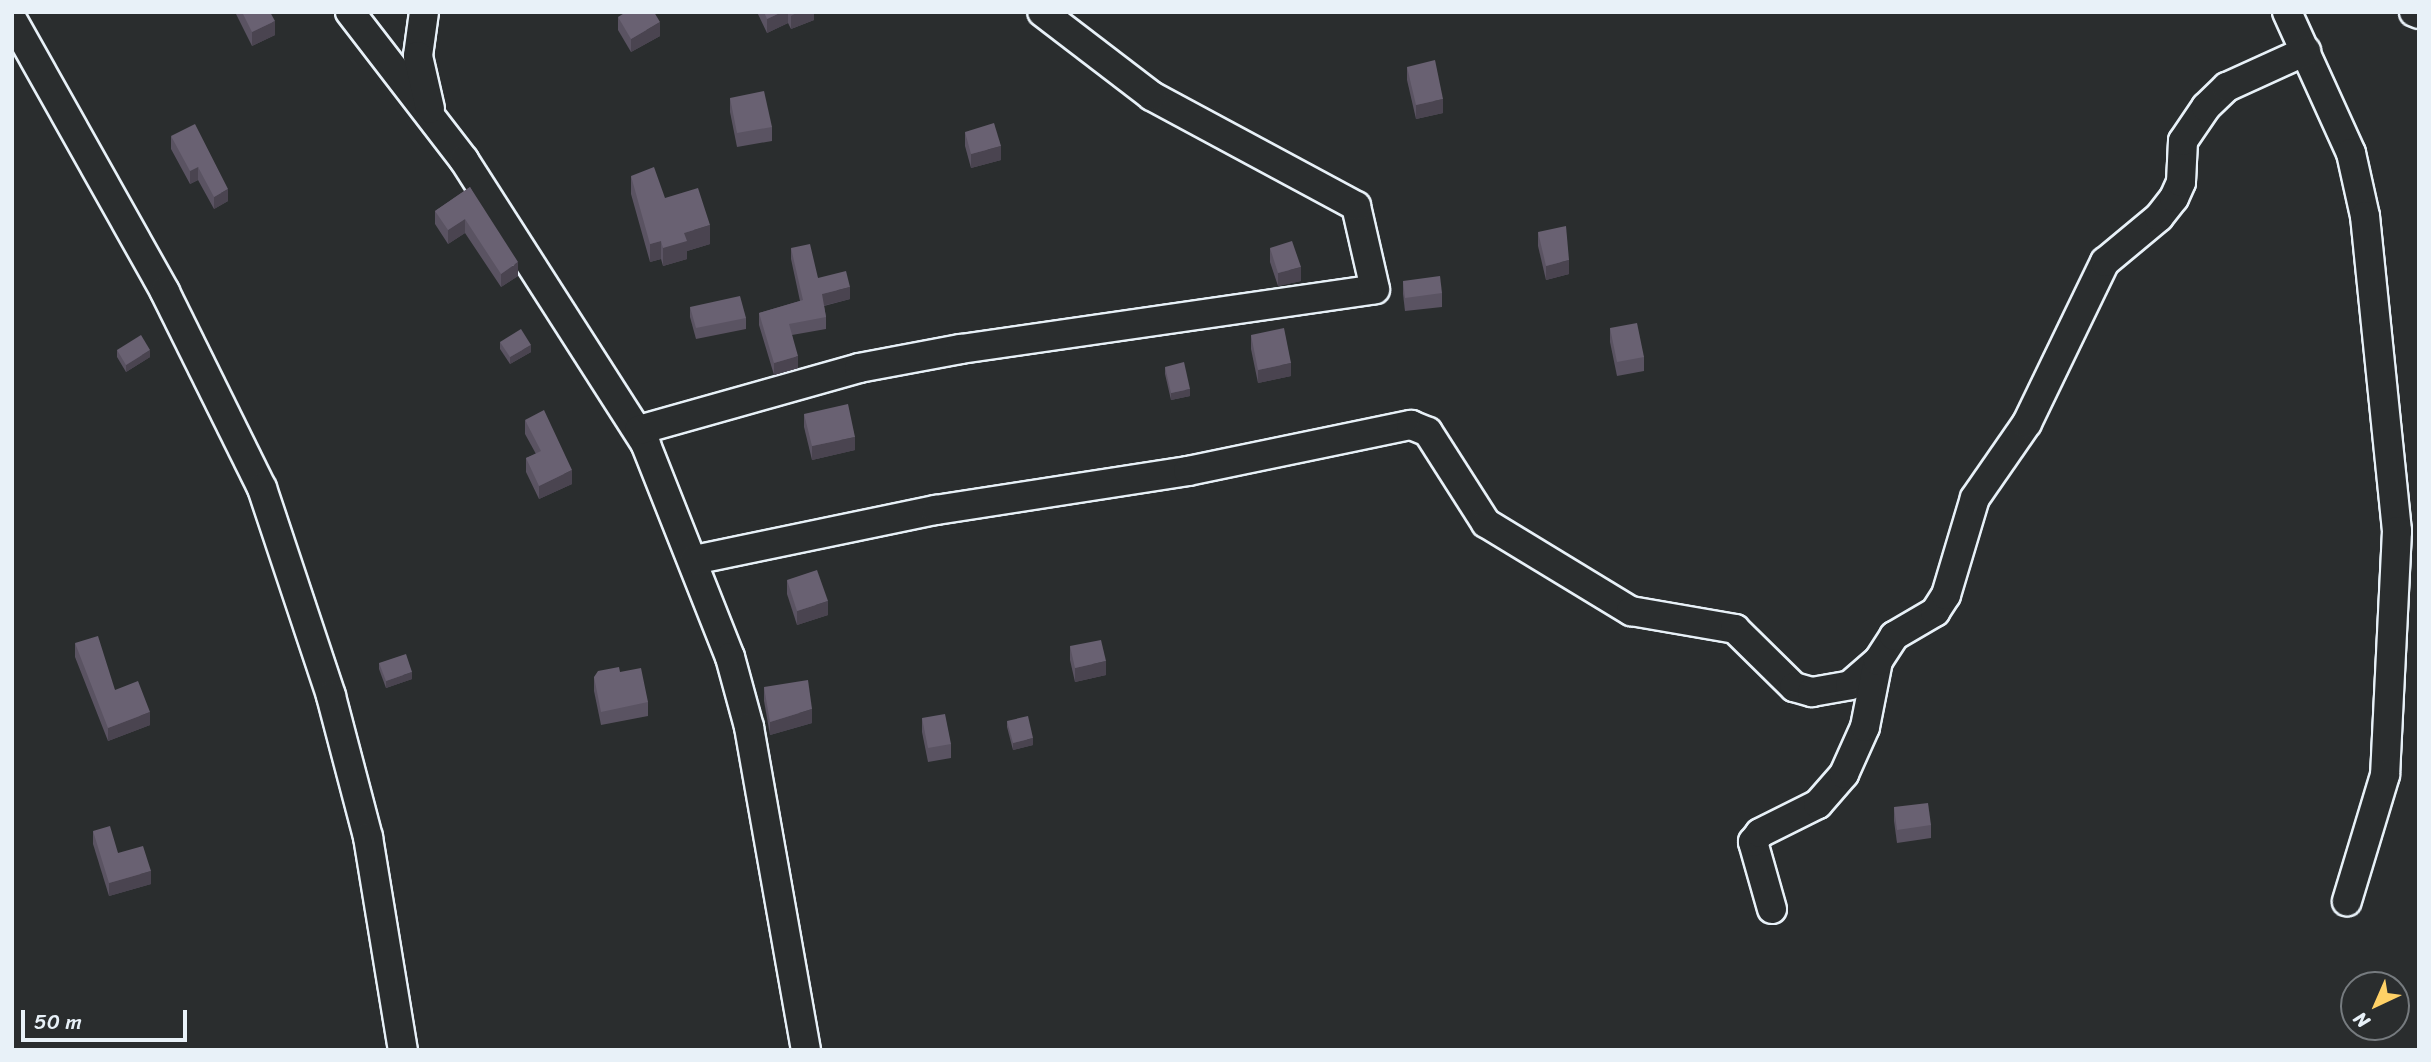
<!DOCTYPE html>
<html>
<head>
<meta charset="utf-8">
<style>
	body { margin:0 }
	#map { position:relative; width:2431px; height:1062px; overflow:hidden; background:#2a2d2e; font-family:Sriracha,sans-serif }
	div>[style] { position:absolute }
	.roads { filter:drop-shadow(2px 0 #e8f1f8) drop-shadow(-2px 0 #e8f1f8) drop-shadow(0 2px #e8f1f8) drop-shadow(0 -2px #e8f1f8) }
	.minor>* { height:28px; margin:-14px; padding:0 14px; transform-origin:14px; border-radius:14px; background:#2a2d2e }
	.wall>* { inset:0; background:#5a5362 }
	.shaded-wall>* { inset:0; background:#4a4450 }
	.building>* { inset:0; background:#696172 }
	span { translate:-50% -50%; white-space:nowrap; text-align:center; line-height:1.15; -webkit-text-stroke:6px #2a2d2e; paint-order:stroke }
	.frame { position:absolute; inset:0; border:14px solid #e8f1f8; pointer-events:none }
	.north { position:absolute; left:2340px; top:971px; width:70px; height:70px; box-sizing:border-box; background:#2a2d2e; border:2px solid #767b7f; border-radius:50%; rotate:224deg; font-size:19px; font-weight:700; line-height:28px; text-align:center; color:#e8f1f8 }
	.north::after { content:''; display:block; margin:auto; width:24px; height:32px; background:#ffd166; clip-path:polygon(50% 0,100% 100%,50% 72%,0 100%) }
	.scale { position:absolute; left:21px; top:1010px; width:166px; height:32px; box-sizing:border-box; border:4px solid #e8f1f8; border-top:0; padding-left:9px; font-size:21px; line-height:24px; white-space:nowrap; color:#e8f1f8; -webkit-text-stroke:5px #2a2d2e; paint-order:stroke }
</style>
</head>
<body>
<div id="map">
	<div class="roads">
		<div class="minor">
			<i style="left:350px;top:12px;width:187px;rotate:52.4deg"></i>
			<i style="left:464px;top:160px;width:338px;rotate:57.4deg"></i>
			<i style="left:646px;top:445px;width:228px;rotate:68.4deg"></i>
			<i style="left:730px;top:657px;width:73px;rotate:74.8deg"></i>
			<i style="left:749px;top:727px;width:328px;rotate:80deg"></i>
			<i style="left:424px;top:12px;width:44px;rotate:97.8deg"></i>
			<i style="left:418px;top:56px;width:54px;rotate:77.2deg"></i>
			<i style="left:2287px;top:12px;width:155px;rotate:65.6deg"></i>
			<i style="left:2351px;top:153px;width:65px;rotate:77.5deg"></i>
			<i style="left:2365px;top:216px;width:317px;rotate:84.2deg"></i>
			<i style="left:2397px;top:531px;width:244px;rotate:92.8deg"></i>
			<i style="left:2385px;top:775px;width:132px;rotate:106.8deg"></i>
			<i style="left:2414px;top:12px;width:5px;rotate:22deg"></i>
			<i style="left:12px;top:19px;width:313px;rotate:60.7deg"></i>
			<i style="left:165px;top:292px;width:219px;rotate:63.7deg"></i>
			<i style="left:262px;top:488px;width:219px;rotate:71.6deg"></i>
			<i style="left:331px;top:696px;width:146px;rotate:75.3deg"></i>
			<i style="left:368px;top:837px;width:216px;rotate:80.7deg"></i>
			<i style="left:639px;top:430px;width:229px;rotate:-15.7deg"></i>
			<i style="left:859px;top:368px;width:104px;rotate:-10.6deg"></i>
			<i style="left:961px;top:349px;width:418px;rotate:-8.2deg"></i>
			<i style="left:1375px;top:289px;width:85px;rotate:-102.9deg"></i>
			<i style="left:1356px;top:206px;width:232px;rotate:-151.7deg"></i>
			<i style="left:1152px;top:96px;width:138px;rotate:-142.6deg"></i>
			<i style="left:694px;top:560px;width:247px;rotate:-11.7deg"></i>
			<i style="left:936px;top:510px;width:255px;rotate:-8.8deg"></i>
			<i style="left:1188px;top:471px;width:228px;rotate:-11.7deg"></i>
			<i style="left:1411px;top:425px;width:18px;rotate:22deg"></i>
			<i style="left:1428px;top:432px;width:108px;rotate:57.5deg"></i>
			<i style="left:1486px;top:523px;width:170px;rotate:31.3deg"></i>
			<i style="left:1631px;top:611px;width:106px;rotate:9.8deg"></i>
			<i style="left:1735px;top:629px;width:83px;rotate:44.5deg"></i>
			<i style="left:1794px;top:687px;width:19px;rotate:16deg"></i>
			<i style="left:1812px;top:692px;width:39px;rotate:-10deg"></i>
			<i style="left:1850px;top:685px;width:37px;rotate:-41deg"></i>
			<i style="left:1772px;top:909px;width:70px;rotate:-105.8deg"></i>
			<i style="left:1753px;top:842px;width:11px;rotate:-52deg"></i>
			<i style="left:1760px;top:833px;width:65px;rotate:-26.6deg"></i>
			<i style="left:1818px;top:804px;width:40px;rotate:-49deg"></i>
			<i style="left:1844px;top:774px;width:51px;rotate:-65.9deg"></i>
			<i style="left:1865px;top:727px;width:67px;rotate:-78.9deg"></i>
			<i style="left:1878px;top:661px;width:30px;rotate:-57deg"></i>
			<i style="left:1894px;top:636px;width:48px;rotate:-30.3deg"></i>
			<i style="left:1935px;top:612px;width:20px;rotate:-57deg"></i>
			<i style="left:1946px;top:595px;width:101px;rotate:-73.4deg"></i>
			<i style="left:1975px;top:498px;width:91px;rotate:-55.3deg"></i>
			<i style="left:2027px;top:423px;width:179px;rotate:-64.2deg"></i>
			<i style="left:2105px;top:262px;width:70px;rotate:-39.8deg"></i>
			<i style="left:2159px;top:217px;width:24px;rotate:-52deg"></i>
			<i style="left:2174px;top:198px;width:17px;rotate:-66deg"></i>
			<i style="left:2181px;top:182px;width:41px;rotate:-87.2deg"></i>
			<i style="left:2183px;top:141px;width:41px;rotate:-55.9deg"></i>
			<i style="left:2206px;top:107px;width:29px;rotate:-44deg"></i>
			<i style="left:2227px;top:87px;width:87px;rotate:-24.5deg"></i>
		</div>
	</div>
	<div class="wall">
		<i style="clip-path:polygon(235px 12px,270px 12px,275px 35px,252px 46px)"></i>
		<i style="clip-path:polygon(757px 12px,814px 12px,814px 20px,791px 29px,788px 23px,767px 33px)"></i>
		<i style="clip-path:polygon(618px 17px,660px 36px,631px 52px,618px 30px)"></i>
		<i style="clip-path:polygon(1407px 67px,1443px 113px,1416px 119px,1407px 80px)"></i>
		<i style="clip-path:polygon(730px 98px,772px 127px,772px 141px,737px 147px,730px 112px)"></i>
		<i style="clip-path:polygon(965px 132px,1001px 160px,971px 168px,965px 146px)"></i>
		<i style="clip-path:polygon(171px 136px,228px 201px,214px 209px,198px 180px,190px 184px,171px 149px)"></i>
		<i style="clip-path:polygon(631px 176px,710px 244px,687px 251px,687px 259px,663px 266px,661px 259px,650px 262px,631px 194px)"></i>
		<i style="clip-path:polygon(470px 187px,518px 276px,501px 287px,465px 233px,448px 244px,435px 224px,435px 211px)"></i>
		<i style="clip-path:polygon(1538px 232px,1569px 274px,1546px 280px,1538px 246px)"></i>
		<i style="clip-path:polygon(791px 248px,818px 278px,850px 299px,824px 306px,826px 317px,826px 329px,792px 335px,798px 368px,774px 375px,759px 325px,759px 313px,800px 301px,791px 259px)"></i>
		<i style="clip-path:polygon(1270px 248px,1301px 281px,1278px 286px,1270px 262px)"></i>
		<i style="clip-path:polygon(1403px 281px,1442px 293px,1442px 307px,1405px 311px,1403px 294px)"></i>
		<i style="clip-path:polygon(690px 307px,746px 318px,746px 329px,696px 339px,690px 317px)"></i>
		<i style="clip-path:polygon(1610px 328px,1644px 357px,1644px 371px,1617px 376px,1610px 342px)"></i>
		<i style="clip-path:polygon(1251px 335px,1291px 376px,1258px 383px,1251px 349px)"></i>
		<i style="clip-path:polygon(500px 342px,531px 352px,510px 364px,500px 349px)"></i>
		<i style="clip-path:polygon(117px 350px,150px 357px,126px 372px,117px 357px)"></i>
		<i style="clip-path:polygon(1165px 367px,1190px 396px,1171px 400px,1165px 374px)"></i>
		<i style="clip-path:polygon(804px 414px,855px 450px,812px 460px,804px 427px)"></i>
		<i style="clip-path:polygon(525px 420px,572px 484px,539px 499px,526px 472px,526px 458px,536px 454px,525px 434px)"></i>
		<i style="clip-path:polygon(787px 580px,828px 615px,797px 625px,787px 594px)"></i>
		<i style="clip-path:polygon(75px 643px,115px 690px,150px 725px,108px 741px,75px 657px)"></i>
		<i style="clip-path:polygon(1070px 646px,1106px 675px,1075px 682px,1070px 660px)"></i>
		<i style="clip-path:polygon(379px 663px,412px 679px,386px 688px,379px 669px)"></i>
		<i style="clip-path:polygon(620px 672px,648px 702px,648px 716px,601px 725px,594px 691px,594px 677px)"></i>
		<i style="clip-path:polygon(764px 687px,812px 723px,770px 735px,764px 701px)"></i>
		<i style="clip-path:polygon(922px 718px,951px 744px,951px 758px,928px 762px,922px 732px)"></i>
		<i style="clip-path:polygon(1007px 721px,1033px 745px,1013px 750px,1007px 727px)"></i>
		<i style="clip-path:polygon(1894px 807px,1931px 825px,1931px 838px,1897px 843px,1894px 821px)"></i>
		<i style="clip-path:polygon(93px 831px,118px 853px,151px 884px,109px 896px,93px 844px)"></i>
	</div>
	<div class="shaded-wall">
		<i style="clip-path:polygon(782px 12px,788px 12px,788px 23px,767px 33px,767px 19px)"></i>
		<i style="clip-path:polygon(798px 12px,814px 12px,814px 20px,791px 29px,791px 16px)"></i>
		<i style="clip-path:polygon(275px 21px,275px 35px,252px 46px,252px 32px)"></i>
		<i style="clip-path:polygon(660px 22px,660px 36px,631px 52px,631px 39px)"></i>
		<i style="clip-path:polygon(1443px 99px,1443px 113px,1416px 119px,1416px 105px)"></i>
		<i style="clip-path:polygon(1001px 146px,1001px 160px,971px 168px,971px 154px)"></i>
		<i style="clip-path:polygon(198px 167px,198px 180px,190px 184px,190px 171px)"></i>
		<i style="clip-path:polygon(228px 189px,228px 201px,214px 209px,214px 197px)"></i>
		<i style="clip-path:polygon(465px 219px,465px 233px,448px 244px,448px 230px)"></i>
		<i style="clip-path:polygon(710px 225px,710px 244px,687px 251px,687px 259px,663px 266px,663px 248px,684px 233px)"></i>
		<i style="clip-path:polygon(661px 241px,661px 259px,650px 262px,650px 244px)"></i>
		<i style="clip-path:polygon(1569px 260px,1569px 274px,1546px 280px,1546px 266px)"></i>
		<i style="clip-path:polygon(518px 262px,518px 276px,501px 287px,501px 274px)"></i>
		<i style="clip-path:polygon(1301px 267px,1301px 281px,1278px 286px,1278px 273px)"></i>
		<i style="clip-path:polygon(850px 287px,850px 299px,822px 306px,822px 294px)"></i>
		<i style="clip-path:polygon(531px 345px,531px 352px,510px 364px,510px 357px)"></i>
		<i style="clip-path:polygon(150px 350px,150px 357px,126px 372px,126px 365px)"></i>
		<i style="clip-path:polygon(798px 356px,798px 368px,774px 375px,774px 363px)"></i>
		<i style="clip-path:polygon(1291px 363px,1291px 376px,1258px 383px,1258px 370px)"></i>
		<i style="clip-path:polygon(1190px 389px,1190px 396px,1171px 400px,1171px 393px)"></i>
		<i style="clip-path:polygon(855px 437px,855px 450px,812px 460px,812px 446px)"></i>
		<i style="clip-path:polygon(572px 470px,572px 484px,539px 499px,539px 486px)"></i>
		<i style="clip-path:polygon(828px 601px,828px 615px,797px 625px,797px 611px)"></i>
		<i style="clip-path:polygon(1106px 661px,1106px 675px,1075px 682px,1075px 668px)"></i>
		<i style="clip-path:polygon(412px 672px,412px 679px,386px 688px,386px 681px)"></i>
		<i style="clip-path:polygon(812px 709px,812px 723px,770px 735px,770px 722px)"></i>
		<i style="clip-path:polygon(150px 712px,150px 725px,108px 741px,108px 728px)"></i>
		<i style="clip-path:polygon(1033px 738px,1033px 745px,1013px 750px,1013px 743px)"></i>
		<i style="clip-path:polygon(151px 871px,151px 884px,109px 896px,109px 883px)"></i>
	</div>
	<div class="building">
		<i style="clip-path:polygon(242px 12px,270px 12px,275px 21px,252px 32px)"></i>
		<i style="clip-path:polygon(626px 12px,654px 12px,660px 22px,631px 39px,618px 17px)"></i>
		<i style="clip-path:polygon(764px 12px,782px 12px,767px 19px)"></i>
		<i style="clip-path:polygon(1435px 60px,1443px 99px,1416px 105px,1407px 67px)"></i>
		<i style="clip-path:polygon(764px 91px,772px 127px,737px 133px,730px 98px)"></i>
		<i style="clip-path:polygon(994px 123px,1001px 146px,971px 154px,965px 132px)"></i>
		<i style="clip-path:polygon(195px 124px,228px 189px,214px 197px,198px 167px,190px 171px,171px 136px)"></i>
		<i style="clip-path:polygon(654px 167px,665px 198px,698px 188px,710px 225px,684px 233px,687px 241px,663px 248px,661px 241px,650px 244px,631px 176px)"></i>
		<i style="clip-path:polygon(470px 187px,518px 262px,501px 274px,465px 219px,448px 230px,435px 211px)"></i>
		<i style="clip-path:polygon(1566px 226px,1569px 260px,1546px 266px,1538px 232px)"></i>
		<i style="clip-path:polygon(1292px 241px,1301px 267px,1278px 273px,1270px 248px)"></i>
		<i style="clip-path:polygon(810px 244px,818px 278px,846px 271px,850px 287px,822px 294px,826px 317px,789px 324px,798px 356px,774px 363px,759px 313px,803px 300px,791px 248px)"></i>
		<i style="clip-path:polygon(1440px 276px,1442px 293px,1405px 298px,1403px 281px)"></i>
		<i style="clip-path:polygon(740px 296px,746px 318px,696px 328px,690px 307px)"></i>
		<i style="clip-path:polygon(1637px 323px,1644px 357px,1617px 362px,1610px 328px)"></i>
		<i style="clip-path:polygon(1284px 328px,1291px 363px,1258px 370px,1251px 335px)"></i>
		<i style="clip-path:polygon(521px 329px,531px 345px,510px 357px,500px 342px)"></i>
		<i style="clip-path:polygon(141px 335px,150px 350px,126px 365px,117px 350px)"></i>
		<i style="clip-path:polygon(1184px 362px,1190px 389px,1171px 393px,1165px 367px)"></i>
		<i style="clip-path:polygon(848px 404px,855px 437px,812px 446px,804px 414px)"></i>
		<i style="clip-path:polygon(544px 410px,572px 470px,539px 486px,526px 458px,541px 451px,525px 420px)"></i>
		<i style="clip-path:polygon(817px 570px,828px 601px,797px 611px,787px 580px)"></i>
		<i style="clip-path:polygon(98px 636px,115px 690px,138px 681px,150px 712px,108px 728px,75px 643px)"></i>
		<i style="clip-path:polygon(1101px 640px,1106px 661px,1075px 668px,1070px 646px)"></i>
		<i style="clip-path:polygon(406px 654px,412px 672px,386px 681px,379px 663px)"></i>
		<i style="clip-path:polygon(619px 667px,620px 672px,641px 668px,648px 702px,601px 712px,594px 677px,598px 671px)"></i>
		<i style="clip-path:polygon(808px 680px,812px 709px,770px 722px,764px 687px)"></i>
		<i style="clip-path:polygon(945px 714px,951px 744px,928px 748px,922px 718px)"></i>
		<i style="clip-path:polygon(1028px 716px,1033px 738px,1013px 743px,1007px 721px)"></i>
		<i style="clip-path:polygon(1928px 803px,1931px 825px,1897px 830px,1894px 807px)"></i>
		<i style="clip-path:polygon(110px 826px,118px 853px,143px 846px,151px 871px,109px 883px,93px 831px)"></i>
	</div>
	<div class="frame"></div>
	<div class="north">N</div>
	<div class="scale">50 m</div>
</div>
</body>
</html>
